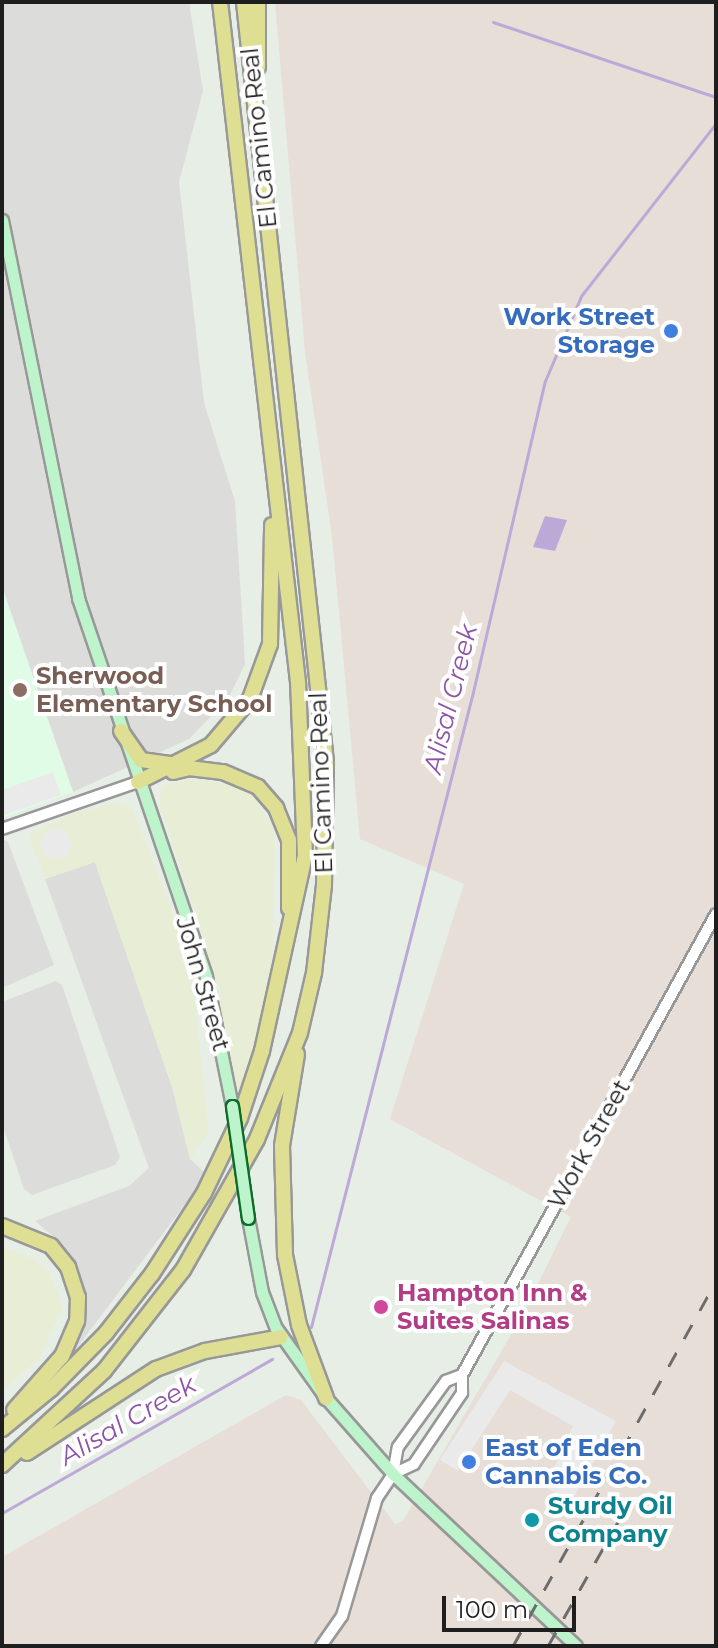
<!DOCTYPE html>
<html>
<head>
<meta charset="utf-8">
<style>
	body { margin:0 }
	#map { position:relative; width:718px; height:1648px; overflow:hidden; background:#e6eee5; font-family:Montserrat,sans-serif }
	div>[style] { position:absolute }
	.residential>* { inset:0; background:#dcdcdb }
	.commercial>* { inset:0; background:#e8eed6 }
	.industrial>* { inset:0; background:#e7ded8 }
	.education>* { inset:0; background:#e0fce6 }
	.parking>* { inset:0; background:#eaeaea }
	.round { border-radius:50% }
	.water>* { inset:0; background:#bda9d8 }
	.stream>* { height:3px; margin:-1.5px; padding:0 1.5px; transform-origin:1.5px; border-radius:1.5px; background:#bda9d8 }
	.roads { filter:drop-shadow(2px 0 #989898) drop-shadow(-2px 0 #989898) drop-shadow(0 2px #989898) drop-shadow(0 -2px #989898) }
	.tertiary>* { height:10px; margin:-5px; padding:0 5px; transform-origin:5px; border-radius:5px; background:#fff }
	.secondary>* { height:11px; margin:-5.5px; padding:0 5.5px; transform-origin:5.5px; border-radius:5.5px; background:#bef4cb }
	.motorway>* { height:14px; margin:-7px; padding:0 7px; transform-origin:7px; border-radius:7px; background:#dedf93 }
	.rail>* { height:3px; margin-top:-1.5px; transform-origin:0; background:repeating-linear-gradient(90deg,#6c6c6c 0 16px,transparent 0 32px) }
	.bridges { filter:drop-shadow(2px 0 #0e6c2b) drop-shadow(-2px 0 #0e6c2b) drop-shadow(0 2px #0e6c2b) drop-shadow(0 -2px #0e6c2b) }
	.secondary-bridge>* { height:11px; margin:-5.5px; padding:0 5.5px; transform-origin:5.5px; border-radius:5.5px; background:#bef4cb }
	.dots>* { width:22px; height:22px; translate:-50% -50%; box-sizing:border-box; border:4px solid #fff; border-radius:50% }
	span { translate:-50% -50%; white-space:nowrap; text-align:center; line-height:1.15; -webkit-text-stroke:8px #fff; paint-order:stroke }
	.street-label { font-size:24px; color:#1e1e1e }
	.shop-label { font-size:24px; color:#366cbe; font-weight:700 }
	.right { translate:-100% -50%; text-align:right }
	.left { translate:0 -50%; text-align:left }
	.education-label { font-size:24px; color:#785e54; font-weight:700 }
	.hotel-label { font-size:24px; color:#b23c85; font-weight:700 }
	.culture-label { font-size:24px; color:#0d838f; font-weight:700 }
	.water-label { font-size:26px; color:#8d53a6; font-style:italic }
	.frame { position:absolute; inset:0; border:4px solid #1e1e1e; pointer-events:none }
	.scale { position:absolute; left:442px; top:1596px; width:134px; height:36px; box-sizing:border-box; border:4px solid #1e1e1e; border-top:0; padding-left:10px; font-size:24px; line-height:28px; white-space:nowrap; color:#1e1e1e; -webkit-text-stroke:6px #fff; paint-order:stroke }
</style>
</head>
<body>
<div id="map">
	<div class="residential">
		<i style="clip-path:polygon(2px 2px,189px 2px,203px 91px,179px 182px,204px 403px,235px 501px,245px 664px,228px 699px,189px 739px,73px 792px,2px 586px)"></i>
		<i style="clip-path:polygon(2px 839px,8px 842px,54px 965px,2px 988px)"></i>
		<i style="clip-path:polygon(95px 862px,173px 1090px,190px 1159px,207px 1175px,73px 1353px,86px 1293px,64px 1246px,35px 1221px,129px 1186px,149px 1168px,45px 879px)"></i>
		<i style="clip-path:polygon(56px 981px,62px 985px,120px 1157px,115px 1165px,32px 1195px,24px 1189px,2px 1123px,2px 1002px)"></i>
	</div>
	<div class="commercial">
		<i style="clip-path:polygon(192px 778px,248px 789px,275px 829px,272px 983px,239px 1095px,203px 937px,160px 804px,161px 786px)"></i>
		<i style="clip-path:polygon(119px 803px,133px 809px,190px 958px,209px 1133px,190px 1159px,173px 1090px,95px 862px,45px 879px,28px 834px,76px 812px)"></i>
		<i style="clip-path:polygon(2px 1247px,32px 1258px,49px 1272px,63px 1307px,39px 1359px,2px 1390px)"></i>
	</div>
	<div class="industrial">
		<i style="clip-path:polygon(275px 2px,716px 2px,716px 1646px,2px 1646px,2px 1557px,286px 1395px,301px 1400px,395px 1524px,403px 1521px,524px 1312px,571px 1217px,390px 1119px,464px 884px,360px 839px,332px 536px,305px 352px)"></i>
	</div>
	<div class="education">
		<i style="clip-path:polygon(2px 588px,73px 792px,2px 818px)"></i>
	</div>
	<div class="parking">
		<i style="clip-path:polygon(53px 772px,61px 795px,2px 816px,2px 790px)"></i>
		<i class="round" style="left:41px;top:829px;width:30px;height:30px"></i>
		<i style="clip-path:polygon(504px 1361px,616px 1421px,571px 1502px,540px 1484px,543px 1479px,548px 1481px,573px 1426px,510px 1390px,458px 1471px,440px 1460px)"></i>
	</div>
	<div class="water">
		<i style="clip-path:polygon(545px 516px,567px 520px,555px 551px,533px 547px)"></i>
	</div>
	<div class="stream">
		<i style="left:493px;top:22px;width:235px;rotate:18.6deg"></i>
		<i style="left:311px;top:1327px;width:655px;rotate:-75.69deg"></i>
		<i style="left:473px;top:692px;width:319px;rotate:-77deg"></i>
		<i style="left:545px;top:381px;width:92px;rotate:-67deg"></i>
		<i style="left:581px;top:296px;width:219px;rotate:-52deg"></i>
		<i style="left:2px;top:1513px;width:311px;rotate:-29.7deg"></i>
	</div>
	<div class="roads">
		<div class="tertiary">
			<i style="left:2px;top:829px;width:144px;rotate:-19.1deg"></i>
			<i style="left:393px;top:1474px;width:23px;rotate:-25deg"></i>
			<i style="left:414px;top:1464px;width:86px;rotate:-55.9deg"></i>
			<i style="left:462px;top:1393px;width:18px;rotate:-90deg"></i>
			<i style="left:462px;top:1375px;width:526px;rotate:-61.15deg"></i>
			<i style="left:321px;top:1646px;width:37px;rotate:-55deg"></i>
			<i style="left:342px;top:1616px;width:123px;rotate:-73.5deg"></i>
			<i style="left:377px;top:1498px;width:29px;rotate:-56deg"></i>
			<i style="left:393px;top:1474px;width:27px;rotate:-80deg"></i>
			<i style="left:398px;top:1447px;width:82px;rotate:-54deg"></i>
			<i style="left:446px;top:1381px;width:17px;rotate:-21deg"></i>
		</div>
		<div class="secondary">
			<i style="left:2px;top:220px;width:386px;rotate:78.6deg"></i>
			<i style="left:78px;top:598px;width:400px;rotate:71.3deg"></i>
			<i style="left:206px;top:977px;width:132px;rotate:78.6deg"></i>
			<i style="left:248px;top:1218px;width:75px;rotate:79.3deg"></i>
			<i style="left:262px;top:1292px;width:39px;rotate:69deg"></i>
			<i style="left:276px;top:1328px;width:86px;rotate:54.5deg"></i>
			<i style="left:326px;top:1398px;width:101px;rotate:48.6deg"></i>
			<i style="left:393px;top:1474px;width:251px;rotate:43.2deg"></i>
		</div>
		<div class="motorway">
			<i style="left:258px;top:2px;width:65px;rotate:90deg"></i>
			<i style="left:121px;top:731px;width:35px;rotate:55deg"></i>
			<i style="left:141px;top:760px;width:29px;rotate:8deg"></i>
			<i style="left:173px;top:772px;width:16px;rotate:-14deg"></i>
			<i style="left:189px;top:768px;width:34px;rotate:7deg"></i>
			<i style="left:223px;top:772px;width:38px;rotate:23deg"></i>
			<i style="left:258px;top:787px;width:28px;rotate:49deg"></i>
			<i style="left:276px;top:808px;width:35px;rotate:68deg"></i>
			<i style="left:289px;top:840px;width:68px;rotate:90deg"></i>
			<i style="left:138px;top:782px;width:82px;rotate:-26.9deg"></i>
			<i style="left:211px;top:745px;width:60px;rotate:-49.7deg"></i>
			<i style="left:250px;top:699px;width:59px;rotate:-70deg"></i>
			<i style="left:270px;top:644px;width:119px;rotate:-89deg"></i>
			<i style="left:297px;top:1054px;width:93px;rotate:99.3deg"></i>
			<i style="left:282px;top:1146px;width:109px;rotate:88.4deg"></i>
			<i style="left:285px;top:1255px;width:71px;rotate:78.7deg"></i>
			<i style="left:299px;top:1325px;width:78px;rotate:69.7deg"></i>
			<i style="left:2px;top:1226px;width:53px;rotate:22.2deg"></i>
			<i style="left:51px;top:1246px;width:27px;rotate:51deg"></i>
			<i style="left:68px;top:1267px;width:32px;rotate:72deg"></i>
			<i style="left:78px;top:1297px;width:24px;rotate:92deg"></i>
			<i style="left:77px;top:1321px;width:38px;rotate:113deg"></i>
			<i style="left:62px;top:1356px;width:72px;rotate:131.6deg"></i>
			<i style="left:2px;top:1429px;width:63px;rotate:-39.2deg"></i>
			<i style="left:51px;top:1389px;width:78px;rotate:-45.5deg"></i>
			<i style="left:106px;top:1333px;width:75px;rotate:-52.1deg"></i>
			<i style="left:152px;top:1274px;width:96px;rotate:-57.3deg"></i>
			<i style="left:204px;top:1193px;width:83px;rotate:-64.4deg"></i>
			<i style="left:240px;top:1118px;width:71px;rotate:-71.8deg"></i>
			<i style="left:262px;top:1051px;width:201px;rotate:-77.6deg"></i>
			<i style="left:305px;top:855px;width:173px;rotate:-92.3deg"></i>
			<i style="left:298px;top:682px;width:684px;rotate:-96.54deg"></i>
			<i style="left:27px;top:1453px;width:154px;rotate:-33.1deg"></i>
			<i style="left:156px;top:1369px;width:52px;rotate:-20.2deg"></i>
			<i style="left:205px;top:1351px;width:77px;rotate:-10.4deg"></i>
			<i style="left:2px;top:1465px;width:139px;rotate:-42.7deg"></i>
			<i style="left:104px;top:1371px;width:128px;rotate:-52deg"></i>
			<i style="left:183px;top:1270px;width:150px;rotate:-60.5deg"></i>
			<i style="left:257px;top:1139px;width:114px;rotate:-67.9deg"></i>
			<i style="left:300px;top:1033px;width:62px;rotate:-76.9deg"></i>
			<i style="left:314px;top:973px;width:89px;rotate:-83.5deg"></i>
			<i style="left:324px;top:885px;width:123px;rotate:-89.1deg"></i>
			<i style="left:326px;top:762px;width:764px;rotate:-96.16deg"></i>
		</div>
	</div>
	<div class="rail">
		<i style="left:513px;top:1646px;width:417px;rotate:-60.9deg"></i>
		<i style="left:548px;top:1646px;width:153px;rotate:-60.6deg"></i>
	</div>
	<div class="bridges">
		<div class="secondary-bridge">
			<i style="left:232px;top:1106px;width:113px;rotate:81.9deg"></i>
		</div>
	</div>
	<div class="dots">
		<i style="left:671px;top:331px;background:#3f7fe0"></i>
		<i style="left:20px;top:690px;background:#8d6e63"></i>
		<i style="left:381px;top:1307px;background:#d1479c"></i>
		<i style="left:469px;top:1462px;background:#3f7fe0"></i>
		<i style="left:532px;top:1520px;background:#0f9aa8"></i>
	</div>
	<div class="street-label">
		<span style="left:259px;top:138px;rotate:-96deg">El Camino Real</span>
		<span style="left:321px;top:783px;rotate:-92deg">El Camino Real</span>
		<span style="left:203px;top:984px;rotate:74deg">John Street</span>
		<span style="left:589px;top:1144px;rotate:-61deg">Work Street</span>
	</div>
	<div class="shop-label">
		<span class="right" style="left:655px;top:331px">Work Street<br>Storage</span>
		<span class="left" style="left:485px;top:1462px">East of Eden<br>Cannabis Co.</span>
	</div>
	<div class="education-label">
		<span class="left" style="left:36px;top:690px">Sherwood<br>Elementary School</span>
	</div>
	<div class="hotel-label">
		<span class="left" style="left:397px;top:1307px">Hampton Inn &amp;<br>Suites Salinas</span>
	</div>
	<div class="culture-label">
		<span class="left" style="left:548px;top:1520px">Sturdy Oil<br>Company</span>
	</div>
	<div class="water-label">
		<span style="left:451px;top:699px;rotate:-76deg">Alisal Creek</span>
		<span style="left:128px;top:1421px;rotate:-30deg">Alisal Creek</span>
	</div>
	<div class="frame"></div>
	<div class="scale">100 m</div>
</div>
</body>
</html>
